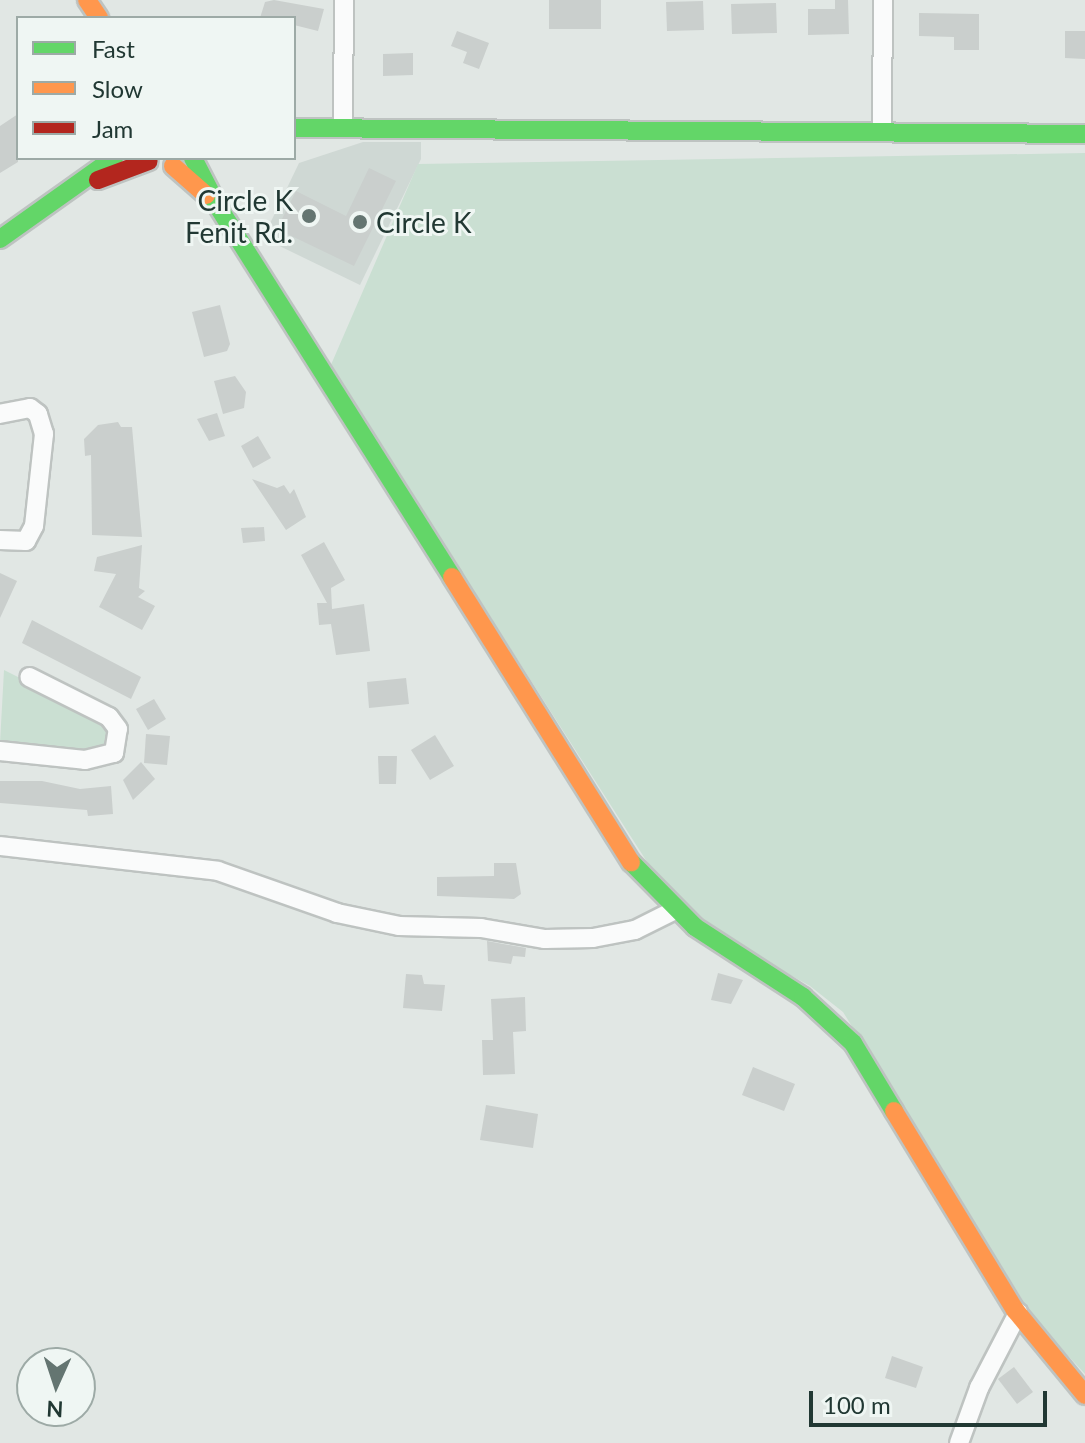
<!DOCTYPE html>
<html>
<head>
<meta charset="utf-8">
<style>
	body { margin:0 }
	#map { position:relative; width:1085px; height:1443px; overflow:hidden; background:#e1e7e4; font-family:Lato,sans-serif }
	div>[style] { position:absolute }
	.built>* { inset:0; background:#cfd8d4 }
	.green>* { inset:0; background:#cadfd2 }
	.building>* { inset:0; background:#cacfcd }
	.roads { filter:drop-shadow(2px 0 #bec3c1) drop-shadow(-2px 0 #bec3c1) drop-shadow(0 2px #bec3c1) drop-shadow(0 -2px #bec3c1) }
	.street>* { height:18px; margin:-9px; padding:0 9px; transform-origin:9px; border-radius:9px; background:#fafbfb }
	.fast>* { height:18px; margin:-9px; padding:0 9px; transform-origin:9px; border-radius:9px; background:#63d668 }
	.slow>* { height:18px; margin:-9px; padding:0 9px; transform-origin:9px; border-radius:9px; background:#ff974d }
	.jam>* { height:18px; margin:-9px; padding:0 9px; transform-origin:9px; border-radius:9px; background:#b3261e }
	.dots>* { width:22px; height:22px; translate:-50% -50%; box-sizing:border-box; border:4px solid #eff6f3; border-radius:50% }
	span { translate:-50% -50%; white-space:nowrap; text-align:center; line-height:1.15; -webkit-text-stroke:6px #eff6f3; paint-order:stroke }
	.poi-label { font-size:28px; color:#213833 }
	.right { translate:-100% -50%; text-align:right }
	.left { translate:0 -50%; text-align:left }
	.legend { position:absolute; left:16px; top:16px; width:280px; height:144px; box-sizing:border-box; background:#eff6f3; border:2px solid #9daaa6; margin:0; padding:10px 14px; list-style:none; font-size:24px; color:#213833 }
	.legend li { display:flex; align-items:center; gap:16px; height:40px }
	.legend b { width:40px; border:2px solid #9daaa6 }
	.north { position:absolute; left:16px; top:1347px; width:80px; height:80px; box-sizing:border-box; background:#eff6f3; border:2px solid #9daaa6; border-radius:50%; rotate:183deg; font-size:22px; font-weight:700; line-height:32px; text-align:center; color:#213833 }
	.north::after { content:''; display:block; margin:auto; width:28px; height:36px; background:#647571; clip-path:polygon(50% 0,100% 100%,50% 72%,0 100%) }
	.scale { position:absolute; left:809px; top:1391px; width:238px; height:36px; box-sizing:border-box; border:4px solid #213833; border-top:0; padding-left:10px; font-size:24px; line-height:28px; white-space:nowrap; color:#213833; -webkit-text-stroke:6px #eff6f3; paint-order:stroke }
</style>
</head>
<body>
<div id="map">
	<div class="built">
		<i style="clip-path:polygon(363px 142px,421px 142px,421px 159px,360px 285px,263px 238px,299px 163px)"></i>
	</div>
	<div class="green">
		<i style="clip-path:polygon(1085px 153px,1085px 1374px,1035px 1320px,843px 1012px,810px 986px,704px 927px,658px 879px,330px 367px,418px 164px)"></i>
		<i style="clip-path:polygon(4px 670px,100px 718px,108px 726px,109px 745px,85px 754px,23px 742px,0 743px)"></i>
	</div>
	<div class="building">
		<i style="clip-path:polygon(274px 0,324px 9px,318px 31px,294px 25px,294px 18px,260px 18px,265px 2px)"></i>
		<i style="clip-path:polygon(549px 0,601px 0,601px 29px,549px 29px)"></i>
		<i style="clip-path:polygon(835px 0,848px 0,849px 34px,808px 35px,808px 9px,835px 9px)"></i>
		<i style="clip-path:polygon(703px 1px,704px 30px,667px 31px,666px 2px)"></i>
		<i style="clip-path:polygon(776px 3px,777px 33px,732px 34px,731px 4px)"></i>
		<i style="clip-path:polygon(919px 13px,979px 14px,979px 50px,954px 50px,954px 37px,919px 36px)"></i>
		<i style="clip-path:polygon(457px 31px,489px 43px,479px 69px,463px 63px,467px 52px,451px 46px)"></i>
		<i style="clip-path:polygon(1065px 31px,1085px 31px,1085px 59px,1065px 58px)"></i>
		<i style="clip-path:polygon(413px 53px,413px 75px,383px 76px,383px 54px)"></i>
		<i style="clip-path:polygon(18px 114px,18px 162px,0 173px,0 126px)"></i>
		<i style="clip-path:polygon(369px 168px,396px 181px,354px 266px,277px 229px,296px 191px,346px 216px)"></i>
		<i style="clip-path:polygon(220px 305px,230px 344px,227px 351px,204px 357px,192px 312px)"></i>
		<i style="clip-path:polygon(235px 376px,246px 392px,244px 408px,223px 414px,214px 381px)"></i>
		<i style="clip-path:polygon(217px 413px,225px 436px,209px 441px,197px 419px)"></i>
		<i style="clip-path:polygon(118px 422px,121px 427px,132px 427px,142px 537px,92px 535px,91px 455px,85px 456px,84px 439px,98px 425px)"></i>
		<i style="clip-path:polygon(258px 436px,271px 458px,253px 468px,241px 446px)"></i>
		<i style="clip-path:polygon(252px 479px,277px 488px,284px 485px,290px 494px,294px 489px,306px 517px,286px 530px)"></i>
		<i style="clip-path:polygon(264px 527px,265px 541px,243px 543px,241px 528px)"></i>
		<i style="clip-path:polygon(324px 542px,345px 580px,331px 588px,332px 609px,364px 604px,370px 651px,336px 655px,331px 624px,319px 625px,317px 603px,327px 603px,301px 555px)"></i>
		<i style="clip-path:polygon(142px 545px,139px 588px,145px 591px,138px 597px,155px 606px,142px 630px,99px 607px,116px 574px,94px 571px,97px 557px)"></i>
		<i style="clip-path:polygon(0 573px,17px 581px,0 618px)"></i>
		<i style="clip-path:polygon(32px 620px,141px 677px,131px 699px,22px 643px)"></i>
		<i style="clip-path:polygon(406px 678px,409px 704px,369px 708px,367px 682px)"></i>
		<i style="clip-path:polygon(154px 699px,166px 719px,148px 730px,136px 709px)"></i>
		<i style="clip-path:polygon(146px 734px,170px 736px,167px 765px,144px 763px)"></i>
		<i style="clip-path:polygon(435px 735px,454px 766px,430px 780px,411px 750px)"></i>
		<i style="clip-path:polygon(378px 756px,397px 756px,396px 784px,379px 784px)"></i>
		<i style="clip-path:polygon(141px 762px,155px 779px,133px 800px,123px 780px)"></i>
		<i style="clip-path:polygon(0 781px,42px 781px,80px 789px,111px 786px,113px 814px,88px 816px,87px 810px,0 803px)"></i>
		<i style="clip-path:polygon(494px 863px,516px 863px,521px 894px,514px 899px,437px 896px,437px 877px,494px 876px)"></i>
		<i style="clip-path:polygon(487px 941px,526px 948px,525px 957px,513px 956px,511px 964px,488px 961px)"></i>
		<i style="clip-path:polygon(718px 973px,743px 980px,731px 1004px,711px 1000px)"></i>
		<i style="clip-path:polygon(406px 974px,422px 975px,424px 984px,445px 985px,442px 1011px,403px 1008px)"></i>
		<i style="clip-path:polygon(525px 997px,526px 1031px,513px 1032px,515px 1074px,483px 1075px,482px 1040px,493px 1040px,491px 999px)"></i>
		<i style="clip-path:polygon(753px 1067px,795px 1084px,784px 1111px,742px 1095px)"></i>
		<i style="clip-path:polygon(486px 1105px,538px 1114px,533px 1148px,480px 1140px)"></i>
		<i style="clip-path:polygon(892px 1356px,923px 1367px,916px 1388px,885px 1378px)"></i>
		<i style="clip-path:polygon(1014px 1367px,1033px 1392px,1017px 1404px,998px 1379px)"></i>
	</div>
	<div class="roads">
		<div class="street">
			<i style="left:343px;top:128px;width:128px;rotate:-89.6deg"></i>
			<i style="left:882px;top:132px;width:132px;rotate:-89.6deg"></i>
			<i style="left:0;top:540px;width:26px;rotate:2deg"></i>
			<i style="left:26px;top:541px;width:17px;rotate:-62deg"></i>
			<i style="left:34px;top:526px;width:93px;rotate:-83.8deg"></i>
			<i style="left:44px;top:434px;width:21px;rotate:-107deg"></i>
			<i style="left:38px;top:414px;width:10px;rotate:-143deg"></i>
			<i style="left:30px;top:408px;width:31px;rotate:169deg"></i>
			<i style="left:0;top:751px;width:85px;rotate:6deg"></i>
			<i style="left:85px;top:760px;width:30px;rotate:-14deg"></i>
			<i style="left:114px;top:753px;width:24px;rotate:-81deg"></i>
			<i style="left:118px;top:729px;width:15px;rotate:-127deg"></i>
			<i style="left:109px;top:717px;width:89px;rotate:-153.4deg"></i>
			<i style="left:0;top:846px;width:219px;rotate:6.5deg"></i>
			<i style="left:218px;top:871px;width:126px;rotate:19.4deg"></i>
			<i style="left:337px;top:913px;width:63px;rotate:11.8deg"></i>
			<i style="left:399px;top:926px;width:82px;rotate:1.4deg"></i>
			<i style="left:481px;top:928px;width:65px;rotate:9.8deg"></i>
			<i style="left:545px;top:939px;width:48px;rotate:-1.2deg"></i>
			<i style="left:593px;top:938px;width:43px;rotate:-10.8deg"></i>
			<i style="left:635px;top:930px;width:45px;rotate:-26.6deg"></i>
			<i style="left:959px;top:1443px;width:59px;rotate:-70deg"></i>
			<i style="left:979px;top:1388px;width:85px;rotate:-62.5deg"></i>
		</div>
		<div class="fast">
			<i style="left:294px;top:128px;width:791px;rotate:0.43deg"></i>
			<i style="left:193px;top:158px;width:53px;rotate:62.9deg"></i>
			<i style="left:217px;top:205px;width:440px;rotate:57.7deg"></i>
			<i style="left:0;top:239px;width:140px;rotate:-35.4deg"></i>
			<i style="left:631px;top:862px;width:91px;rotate:45.4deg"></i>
			<i style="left:695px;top:927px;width:129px;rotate:32.9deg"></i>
			<i style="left:803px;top:997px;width:68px;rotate:42.6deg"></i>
			<i style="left:853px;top:1043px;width:79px;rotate:58.9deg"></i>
		</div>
		<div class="slow">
			<i style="left:87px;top:0;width:22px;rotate:56deg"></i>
			<i style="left:173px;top:166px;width:44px;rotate:41.3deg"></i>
			<i style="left:452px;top:577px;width:337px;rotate:57.9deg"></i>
			<i style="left:894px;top:1111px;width:233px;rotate:58.7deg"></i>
			<i style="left:1015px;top:1310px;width:110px;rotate:50.5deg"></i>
		</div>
		<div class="jam">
			<i style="left:98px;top:180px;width:54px;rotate:-20.4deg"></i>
		</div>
	</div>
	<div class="dots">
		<i style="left:309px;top:216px;background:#647571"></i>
		<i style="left:360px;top:222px;background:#647571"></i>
	</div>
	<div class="poi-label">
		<span class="right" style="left:293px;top:216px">Circle K<br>Fenit Rd.</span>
		<span class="left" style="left:376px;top:222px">Circle K</span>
	</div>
	<ul class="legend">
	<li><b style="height:10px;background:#63d668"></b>Fast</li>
	<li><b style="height:10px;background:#ff974d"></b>Slow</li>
	<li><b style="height:10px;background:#b3261e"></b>Jam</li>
	</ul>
	<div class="north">N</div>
	<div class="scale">100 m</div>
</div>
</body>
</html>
